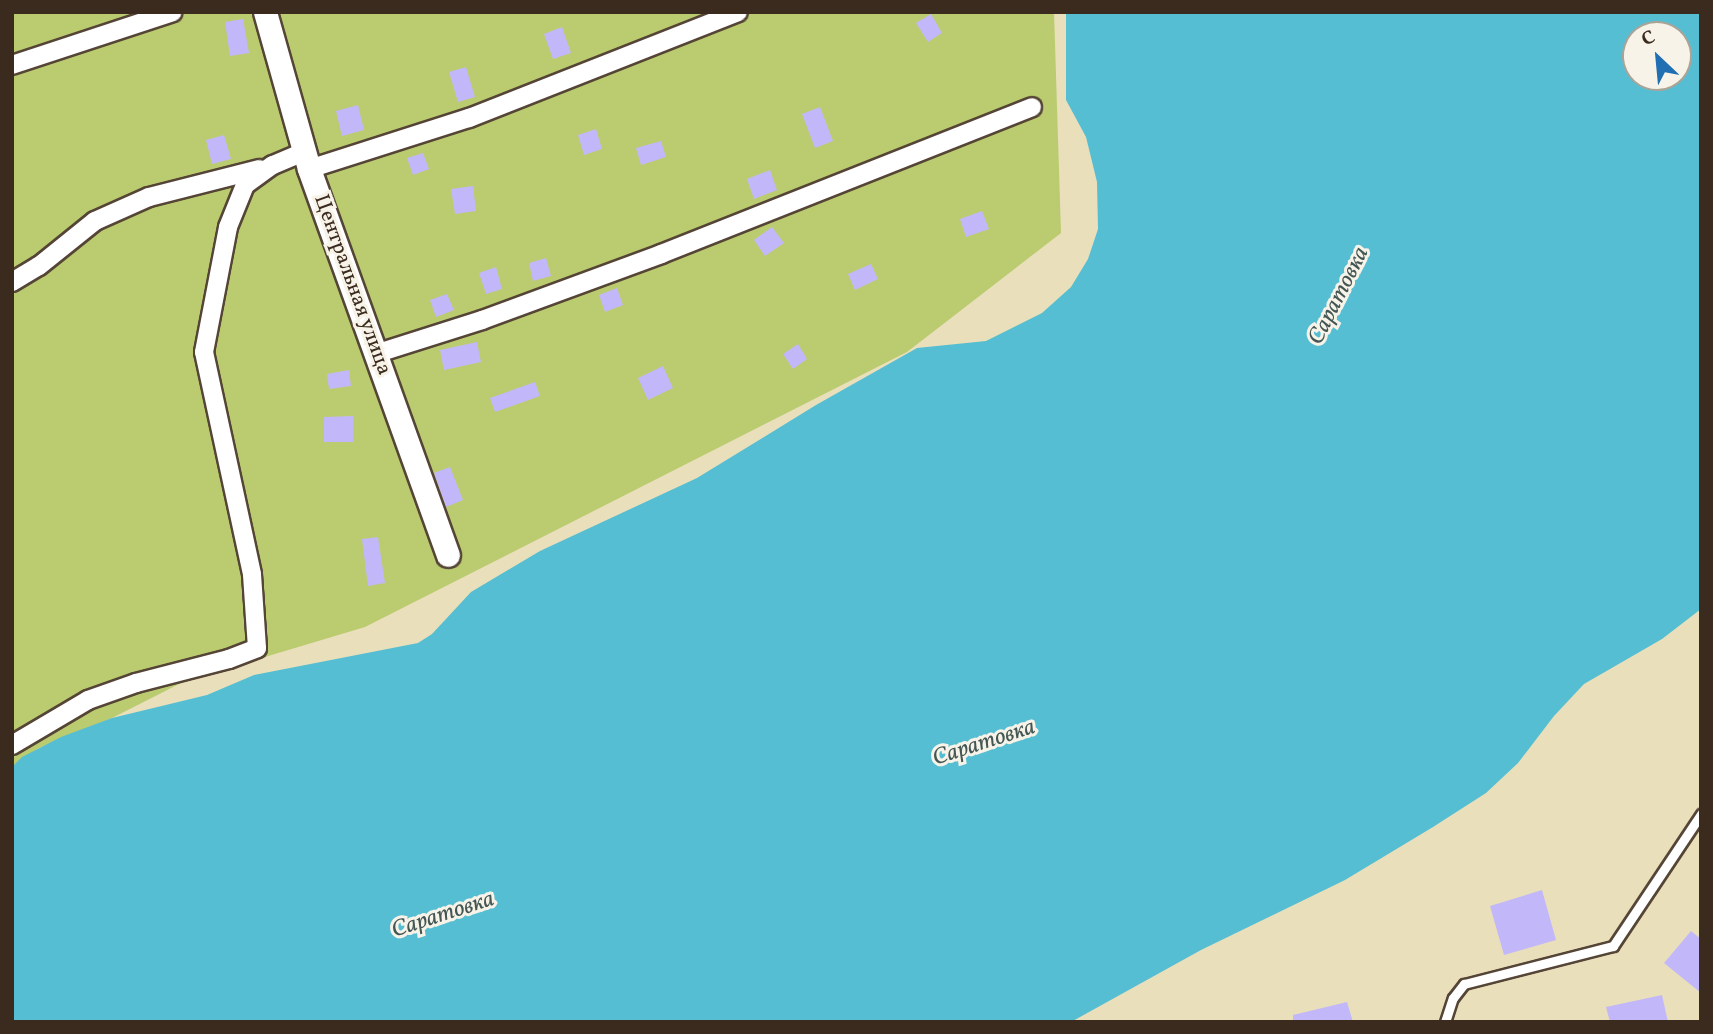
<!DOCTYPE html>
<html>
<head>
<meta charset="utf-8">
<style>
	body { margin:0 }
	#map { position:relative; width:1713px; height:1034px; overflow:hidden; background:#e9dfbb; font-family:Vollkorn,serif }
	div>[style] { position:absolute }
	.green>* { inset:0; background:#bacc6f }
	.water>* { inset:0; background:#56bed3 }
	.building>* { inset:0; background:#c2b8f9 }
	.roads { filter:drop-shadow(2px 0 #554536) drop-shadow(-2px 0 #554536) drop-shadow(0 2px #554536) drop-shadow(0 -2px #554536) }
	.service>* { height:9px; margin:-4.5px; padding:0 4.5px; transform-origin:4.5px; border-radius:4.5px; background:#fff }
	.minor>* { height:18px; margin:-9px; padding:0 9px; transform-origin:9px; border-radius:9px; background:#fff }
	.tertiary>* { height:23px; margin:-11.5px; padding:0 11.5px; transform-origin:11.5px; border-radius:11.5px; background:#fff }
	span { translate:-50% -50%; white-space:nowrap; text-align:center; line-height:1.15; -webkit-text-stroke:6px #f7f3e8; paint-order:stroke }
	.street-label { font-size:21px; color:#3b2a1e }
	.water-label { font-size:23px; color:#435654; font-style:italic }
	.frame { position:absolute; inset:0; border:14px solid #3b2a1e; pointer-events:none }
	.north { position:absolute; left:1622px; top:21px; width:70px; height:70px; box-sizing:border-box; background:#f7f3e8; border:2px solid #aca397; border-radius:50%; rotate:334deg; font-size:19px; font-weight:700; line-height:28px; text-align:center; color:#3b2a1e }
	.north::after { content:''; display:block; margin:auto; width:24px; height:32px; background:#1f6fb2; clip-path:polygon(50% 0,100% 100%,50% 72%,0 100%) }
</style>
</head>
<body>
<div id="map">
	<div class="green">
		<i style="clip-path:polygon(12px 12px,1054px 12px,1061px 233px,907px 352px,365px 627px,185px 681px,112px 718px,39px 748px,12px 767px)"></i>
	</div>
	<div class="water">
		<i style="clip-path:polygon(evenodd,1066px 12px,1701px 12px,1701px 609px,1662px 639px,1584px 684px,1554px 716px,1518px 763px,1486px 793px,1433px 827px,1345px 880px,1201px 950px,1071px 1022px,12px 1022px,12px 767px,22px 757px,61px 737px,112px 718px,207px 695px,254px 675px,418px 643px,432px 634px,471px 592px,540px 551px,697px 478px,816px 405px,917px 348px,986px 341px,1042px 313px,1071px 287px,1088px 259px,1098px 229px,1097px 182px,1086px 137px,1066px 100px,1066px 12px,1636px 35px,1678px 35px,1678px 77px,1636px 77px,1636px 35px)"></i>
	</div>
	<div class="building">
		<i style="clip-path:polygon(931px 14px,942px 33px,928px 42px,916px 23px)"></i>
		<i style="clip-path:polygon(243px 19px,249px 53px,230px 56px,225px 22px)"></i>
		<i style="clip-path:polygon(562px 27px,571px 53px,553px 59px,544px 34px)"></i>
		<i style="clip-path:polygon(466px 67px,475px 97px,458px 102px,449px 72px)"></i>
		<i style="clip-path:polygon(358px 105px,364px 130px,342px 136px,336px 111px)"></i>
		<i style="clip-path:polygon(820px 107px,833px 141px,815px 148px,802px 114px)"></i>
		<i style="clip-path:polygon(596px 129px,602px 149px,584px 155px,578px 135px)"></i>
		<i style="clip-path:polygon(224px 135px,231px 159px,212px 164px,206px 140px)"></i>
		<i style="clip-path:polygon(661px 141px,666px 157px,641px 165px,636px 148px)"></i>
		<i style="clip-path:polygon(423px 153px,429px 169px,413px 175px,407px 158px)"></i>
		<i style="clip-path:polygon(770px 170px,777px 190px,754px 199px,747px 179px)"></i>
		<i style="clip-path:polygon(473px 186px,476px 211px,455px 214px,451px 189px)"></i>
		<i style="clip-path:polygon(982px 211px,989px 229px,966px 237px,960px 219px)"></i>
		<i style="clip-path:polygon(772px 227px,784px 243px,765px 256px,754px 240px)"></i>
		<i style="clip-path:polygon(546px 258px,551px 276px,533px 281px,529px 263px)"></i>
		<i style="clip-path:polygon(871px 264px,878px 279px,855px 290px,848px 274px)"></i>
		<i style="clip-path:polygon(496px 267px,502px 289px,486px 294px,479px 273px)"></i>
		<i style="clip-path:polygon(617px 288px,623px 305px,605px 312px,599px 295px)"></i>
		<i style="clip-path:polygon(447px 294px,454px 310px,436px 317px,430px 300px)"></i>
		<i style="clip-path:polygon(477px 342px,481px 362px,444px 370px,440px 350px)"></i>
		<i style="clip-path:polygon(798px 344px,807px 359px,793px 369px,783px 354px)"></i>
		<i style="clip-path:polygon(663px 366px,673px 388px,648px 400px,638px 378px)"></i>
		<i style="clip-path:polygon(349px 370px,351px 386px,329px 389px,327px 374px)"></i>
		<i style="clip-path:polygon(535px 382px,540px 396px,495px 412px,490px 398px)"></i>
		<i style="clip-path:polygon(353px 416px,353px 442px,324px 442px,324px 417px)"></i>
		<i style="clip-path:polygon(450px 467px,463px 500px,446px 507px,434px 473px)"></i>
		<i style="clip-path:polygon(378px 537px,385px 583px,368px 586px,362px 539px)"></i>
		<i style="clip-path:polygon(1542px 890px,1556px 940px,1504px 955px,1490px 906px)"></i>
		<i style="clip-path:polygon(1691px 931px,1701px 939px,1701px 993px,1664px 963px)"></i>
		<i style="clip-path:polygon(1662px 995px,1668px 1022px,1610px 1022px,1606px 1007px)"></i>
		<i style="clip-path:polygon(1347px 1002px,1353px 1022px,1293px 1022px,1293px 1015px)"></i>
	</div>
	<div class="roads">
		<div class="service">
			<i style="left:1445px;top:1022px;width:25px;rotate:-72deg"></i>
			<i style="left:1453px;top:998px;width:18px;rotate:-52deg"></i>
			<i style="left:1464px;top:984px;width:154px;rotate:-14.3deg"></i>
			<i style="left:1613px;top:946px;width:159px;rotate:-56.3deg"></i>
		</div>
		<div class="minor">
			<i style="left:12px;top:65px;width:169px;rotate:-18.2deg"></i>
			<i style="left:309px;top:169px;width:168px;rotate:-17.7deg"></i>
			<i style="left:469px;top:118px;width:289px;rotate:-21.5deg"></i>
			<i style="left:12px;top:282px;width:31px;rotate:-31deg"></i>
			<i style="left:39px;top:266px;width:72px;rotate:-38.8deg"></i>
			<i style="left:95px;top:221px;width:59px;rotate:-24deg"></i>
			<i style="left:149px;top:197px;width:114px;rotate:-14.2deg"></i>
			<i style="left:378px;top:353px;width:109px;rotate:-17.6deg"></i>
			<i style="left:482px;top:320px;width:191px;rotate:-20.2deg"></i>
			<i style="left:661px;top:254px;width:399px;rotate:-21.6deg"></i>
			<i style="left:12px;top:745px;width:88px;rotate:-30.6deg"></i>
			<i style="left:88px;top:700px;width:51px;rotate:-19.5deg"></i>
			<i style="left:136px;top:683px;width:96px;rotate:-14.5deg"></i>
			<i style="left:229px;top:659px;width:30px;rotate:-21deg"></i>
			<i style="left:257px;top:648px;width:74px;rotate:-93.9deg"></i>
			<i style="left:252px;top:574px;width:227px;rotate:-102.2deg"></i>
			<i style="left:204px;top:352px;width:127px;rotate:-79.1deg"></i>
			<i style="left:228px;top:227px;width:45px;rotate:-68deg"></i>
			<i style="left:245px;top:185px;width:34px;rotate:-36deg"></i>
			<i style="left:273px;top:165px;width:34px;rotate:-23deg"></i>
		</div>
		<div class="tertiary">
			<i style="left:265px;top:12px;width:163px;rotate:74.3deg"></i>
			<i style="left:309px;top:169px;width:410px;rotate:70.2deg"></i>
		</div>
	</div>
	<div class="street-label">
		<span style="left:352px;top:285px;rotate:70deg">Центральная улица</span>
	</div>
	<div class="water-label">
		<span style="left:1339px;top:296px;rotate:-63deg">Саратовка</span>
		<span style="left:984px;top:743px;rotate:-18deg">Саратовка</span>
		<span style="left:443px;top:915px;rotate:-18deg">Саратовка</span>
	</div>
	<div class="frame"></div>
	<div class="north">С</div>
</div>
</body>
</html>
